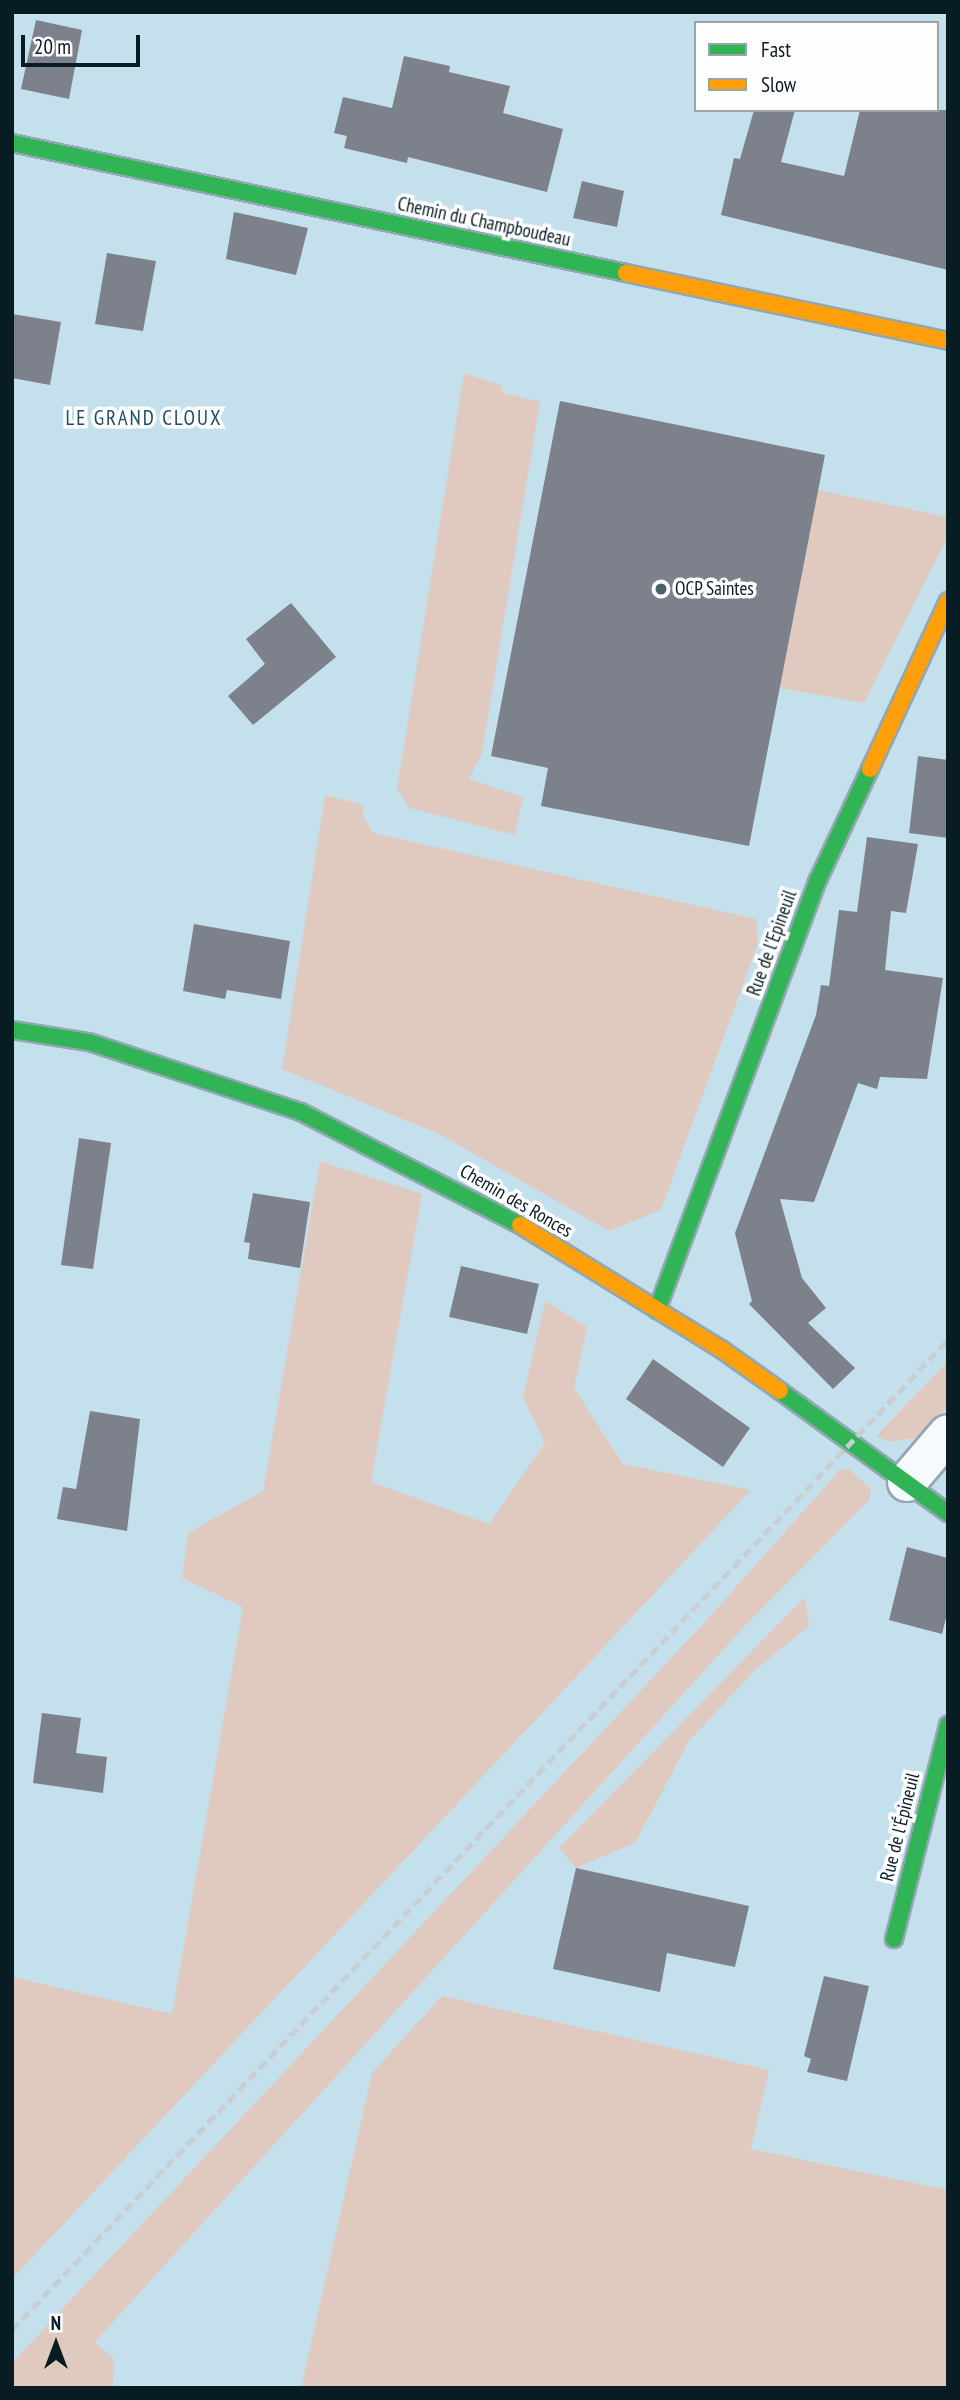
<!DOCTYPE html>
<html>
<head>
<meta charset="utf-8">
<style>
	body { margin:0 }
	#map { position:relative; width:960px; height:2400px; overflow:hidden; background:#c5e0ed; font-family:"PT Sans Narrow",sans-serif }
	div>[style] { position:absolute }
	.green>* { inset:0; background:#e0cabf }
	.building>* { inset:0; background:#7c818b }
	.roads { filter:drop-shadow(2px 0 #91a7b1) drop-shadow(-2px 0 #91a7b1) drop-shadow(0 2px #91a7b1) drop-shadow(0 -2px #91a7b1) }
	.street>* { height:38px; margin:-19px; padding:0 19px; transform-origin:19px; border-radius:19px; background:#f6fafc }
	.fast>* { height:16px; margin:-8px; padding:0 8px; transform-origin:8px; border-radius:8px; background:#30b455 }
	.slow>* { height:16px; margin:-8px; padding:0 8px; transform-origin:8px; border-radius:8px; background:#ff9f0a }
	.rail>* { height:5px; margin-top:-2.5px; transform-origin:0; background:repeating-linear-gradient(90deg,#c7cfd3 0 10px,transparent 0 15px) }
	.dots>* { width:19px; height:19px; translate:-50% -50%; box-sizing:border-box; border:4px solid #fefefe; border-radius:50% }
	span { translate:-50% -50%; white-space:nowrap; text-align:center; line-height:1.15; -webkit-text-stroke:7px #fefefe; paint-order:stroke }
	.street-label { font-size:19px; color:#081c24 }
	.poi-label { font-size:19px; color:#081c24 }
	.left { translate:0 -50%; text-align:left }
	.neighbourhood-label { font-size:21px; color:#1e4e62; letter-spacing:2px }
	.frame { position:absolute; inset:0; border:14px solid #081c24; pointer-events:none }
	.legend { position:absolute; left:694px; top:21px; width:245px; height:91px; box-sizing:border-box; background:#fefefe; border:2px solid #9ca4a7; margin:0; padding:9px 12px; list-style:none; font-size:21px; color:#081c24 }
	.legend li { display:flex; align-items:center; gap:14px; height:35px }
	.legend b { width:35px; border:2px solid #9ca4a7 }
	.north { position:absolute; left:21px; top:2309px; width:70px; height:70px; -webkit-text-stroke:5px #fefefe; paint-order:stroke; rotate:0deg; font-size:19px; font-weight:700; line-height:28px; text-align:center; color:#081c24 }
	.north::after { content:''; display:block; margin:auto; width:24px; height:32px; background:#081c24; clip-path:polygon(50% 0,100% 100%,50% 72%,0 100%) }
	.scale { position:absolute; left:21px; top:35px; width:119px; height:32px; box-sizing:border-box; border:4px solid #081c24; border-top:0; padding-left:9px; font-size:21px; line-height:24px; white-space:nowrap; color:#081c24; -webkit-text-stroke:5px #fefefe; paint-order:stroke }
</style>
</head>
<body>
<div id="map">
	<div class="green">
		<i style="clip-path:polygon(464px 373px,501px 385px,503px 393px,540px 402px,482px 753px,469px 779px,523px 797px,515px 835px,409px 808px,397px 789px)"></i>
		<i style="clip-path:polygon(818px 490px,948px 517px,948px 536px,864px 703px,779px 688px)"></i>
		<i style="clip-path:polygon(325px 795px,364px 805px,363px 815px,373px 833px,756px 919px,758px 943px,661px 1210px,609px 1231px,439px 1134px,282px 1069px)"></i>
		<i style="clip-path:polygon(320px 1161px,422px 1194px,371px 1482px,489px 1524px,545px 1443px,523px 1397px,545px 1301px,587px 1327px,574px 1388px,623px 1464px,751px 1490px,12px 2279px,12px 1977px,172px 2014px,243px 1607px,182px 1578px,188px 1533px,263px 1491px)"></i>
		<i style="clip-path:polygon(948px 1361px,948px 1406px,921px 1437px,890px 1442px,876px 1436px)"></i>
		<i style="clip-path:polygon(841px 1469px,850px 1470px,871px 1489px,870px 1499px,743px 1628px,95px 2342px,114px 2359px,113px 2388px,12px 2388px,12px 2363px,703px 1624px)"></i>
		<i style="clip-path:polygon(805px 1597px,809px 1626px,757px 1668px,689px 1741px,635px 1843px,576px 1868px,559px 1848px)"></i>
		<i style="clip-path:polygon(442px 1996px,769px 2070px,751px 2149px,948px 2190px,948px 2388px,301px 2388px,372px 2073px)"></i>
	</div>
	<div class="building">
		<i style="clip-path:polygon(36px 20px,82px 30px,69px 99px,21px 89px)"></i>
		<i style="clip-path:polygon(404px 56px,450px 66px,449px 72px,510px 86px,503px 113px,563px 129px,547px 192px,408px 157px,407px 163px,344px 148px,347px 136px,334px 133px,343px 97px,392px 108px)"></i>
		<i style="clip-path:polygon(754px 110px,795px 110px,781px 162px,844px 176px,860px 110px,948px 110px,948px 270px,721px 215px,734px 158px,740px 159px)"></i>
		<i style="clip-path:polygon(582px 181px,624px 191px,617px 227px,573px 218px)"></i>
		<i style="clip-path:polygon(234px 212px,308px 228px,296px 275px,226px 259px)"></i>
		<i style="clip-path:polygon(107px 253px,156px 261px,143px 331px,95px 324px)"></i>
		<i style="clip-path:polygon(12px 314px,61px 322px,50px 385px,12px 378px)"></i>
		<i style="clip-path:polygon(560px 401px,825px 455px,749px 846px,541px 806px,548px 768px,491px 756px)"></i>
		<i style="clip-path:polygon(291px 603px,336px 657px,253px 725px,228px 696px,265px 664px,246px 639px)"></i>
		<i style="clip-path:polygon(918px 756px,948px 760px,948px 838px,909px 833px)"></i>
		<i style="clip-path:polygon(867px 837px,918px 844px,906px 913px,891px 911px,885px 970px,943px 978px,927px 1079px,880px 1077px,877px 1089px,858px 1083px,814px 1202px,780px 1199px,802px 1278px,826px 1308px,808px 1323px,855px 1368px,833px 1389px,749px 1304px,752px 1301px,735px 1233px,816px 1015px,821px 985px,829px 986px,839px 910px,857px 912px)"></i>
		<i style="clip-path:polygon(194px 924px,290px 941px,281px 999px,227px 990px,225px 999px,183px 991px)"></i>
		<i style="clip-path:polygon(79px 1138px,111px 1143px,93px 1269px,61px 1265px)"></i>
		<i style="clip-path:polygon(253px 1193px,310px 1202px,300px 1268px,248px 1259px,250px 1243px,244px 1242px)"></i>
		<i style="clip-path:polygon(461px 1266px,539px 1284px,527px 1334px,449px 1317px)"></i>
		<i style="clip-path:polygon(653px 1359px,750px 1428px,723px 1467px,626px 1399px)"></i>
		<i style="clip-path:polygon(90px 1411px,140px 1419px,127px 1531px,57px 1519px,63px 1487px,76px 1489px)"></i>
		<i style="clip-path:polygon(907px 1547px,948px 1558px,948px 1610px,942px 1634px,889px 1620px)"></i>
		<i style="clip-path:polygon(42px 1713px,81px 1718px,76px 1753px,107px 1757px,103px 1793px,33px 1783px)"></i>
		<i style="clip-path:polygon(576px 1868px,749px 1906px,735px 1967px,667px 1953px,660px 1992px,553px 1969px)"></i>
		<i style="clip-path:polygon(824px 1976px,869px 1986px,847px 2081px,807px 2072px,811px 2059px,804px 2056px)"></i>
	</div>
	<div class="roads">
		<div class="street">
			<i style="left:907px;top:1482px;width:63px;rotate:-49.5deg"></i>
		</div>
		<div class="fast">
			<i style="left:12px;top:143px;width:628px;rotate:11.95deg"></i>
			<i style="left:12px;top:1030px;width:78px;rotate:8.9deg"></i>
			<i style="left:89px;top:1042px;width:223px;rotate:18.3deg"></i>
			<i style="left:301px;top:1112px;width:246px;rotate:27.3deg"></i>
			<i style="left:657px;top:1310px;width:459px;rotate:-69.5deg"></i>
			<i style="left:818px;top:880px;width:123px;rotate:-64.9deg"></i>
			<i style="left:780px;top:1391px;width:208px;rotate:36deg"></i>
			<i style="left:894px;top:1939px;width:221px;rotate:-75.8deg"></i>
		</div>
		<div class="slow">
			<i style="left:626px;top:273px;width:329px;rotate:11.9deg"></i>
			<i style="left:870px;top:769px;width:185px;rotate:-65.1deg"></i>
			<i style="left:520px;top:1225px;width:236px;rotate:31.7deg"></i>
			<i style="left:721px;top:1349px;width:72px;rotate:35.4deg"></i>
		</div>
	</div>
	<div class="rail">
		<i style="left:12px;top:2330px;width:1362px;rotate:-46.61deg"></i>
	</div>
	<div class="dots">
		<i style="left:661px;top:589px;background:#4a616a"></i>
	</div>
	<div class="street-label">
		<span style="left:484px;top:222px;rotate:12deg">Chemin du Champboudeau</span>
		<span style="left:772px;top:943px;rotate:-70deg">Rue de l'Epineuil</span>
		<span style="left:516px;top:1201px;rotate:30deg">Chemin des Ronces</span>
		<span style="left:900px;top:1827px;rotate:-76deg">Rue de l'Épineuil</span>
	</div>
	<div class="poi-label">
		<span class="left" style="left:675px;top:589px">OCP Saintes</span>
	</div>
	<div class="neighbourhood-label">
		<span style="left:144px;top:418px">LE GRAND CLOUX</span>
	</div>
	<div class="frame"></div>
	<ul class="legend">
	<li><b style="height:9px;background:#30b455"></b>Fast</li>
	<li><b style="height:9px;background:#ff9f0a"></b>Slow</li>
	</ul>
	<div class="north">N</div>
	<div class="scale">20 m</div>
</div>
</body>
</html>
